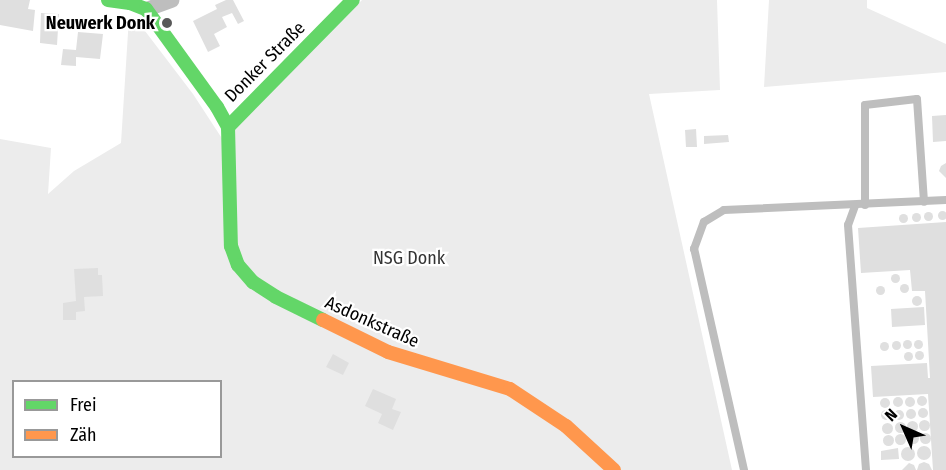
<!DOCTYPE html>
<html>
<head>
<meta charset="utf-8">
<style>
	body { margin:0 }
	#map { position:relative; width:946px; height:470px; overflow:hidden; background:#fff; font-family:"Fira Sans Condensed",sans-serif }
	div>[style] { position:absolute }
	.green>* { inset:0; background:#ececec }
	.building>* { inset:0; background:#dfdfdf }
	.round { border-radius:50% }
	.lane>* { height:8px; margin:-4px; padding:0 4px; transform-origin:4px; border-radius:4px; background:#bebebe }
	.street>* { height:15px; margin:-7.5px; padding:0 7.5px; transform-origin:7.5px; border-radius:7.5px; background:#bebebe }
	.fast>* { height:14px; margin:-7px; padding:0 7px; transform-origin:7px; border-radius:7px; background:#63d668 }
	.slow>* { height:14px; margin:-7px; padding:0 7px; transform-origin:7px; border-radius:7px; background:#ff974d }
	.dots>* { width:16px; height:16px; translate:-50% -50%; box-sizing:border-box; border:3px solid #fff; border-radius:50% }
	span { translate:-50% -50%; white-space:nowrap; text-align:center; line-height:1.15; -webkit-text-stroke:4.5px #fff; paint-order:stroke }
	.poi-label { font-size:18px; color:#000; font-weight:700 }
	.right { translate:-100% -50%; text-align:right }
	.street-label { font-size:18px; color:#000 }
	.park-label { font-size:18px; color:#333 }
	.legend { position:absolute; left:12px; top:380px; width:210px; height:78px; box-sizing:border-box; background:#fff; border:2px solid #999; margin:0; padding:8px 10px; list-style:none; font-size:18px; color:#000 }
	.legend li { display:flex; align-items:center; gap:12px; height:30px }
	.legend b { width:30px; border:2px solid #999 }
	.north { position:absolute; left:874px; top:398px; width:60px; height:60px; -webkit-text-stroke:4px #fff; paint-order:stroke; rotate:315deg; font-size:16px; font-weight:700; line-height:24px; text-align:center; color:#000 }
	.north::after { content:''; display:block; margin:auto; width:21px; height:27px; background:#000; clip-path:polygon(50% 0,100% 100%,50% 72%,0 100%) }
</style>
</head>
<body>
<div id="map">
	<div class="green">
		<i style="clip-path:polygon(evenodd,362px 0,717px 0,720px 90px,649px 94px,732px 470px,0 470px,0 139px,51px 148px,48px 194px,74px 171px,121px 143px,129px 17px,145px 31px,193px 94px,223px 140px,362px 0,14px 382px,220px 382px,220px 456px,14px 456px,14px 382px)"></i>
		<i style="clip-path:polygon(769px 0,867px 0,867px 8px,946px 44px,946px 72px,764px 87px)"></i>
	</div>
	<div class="building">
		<i style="clip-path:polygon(0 0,30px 0,28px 9px,35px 10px,33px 31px,0 25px)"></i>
		<i style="clip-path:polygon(226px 0,233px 0,244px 21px,238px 24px,232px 13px,222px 17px,227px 27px,214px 34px,220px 46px,208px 52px,193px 21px,217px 9px,215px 5px)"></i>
		<i style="clip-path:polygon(41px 13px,59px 14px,57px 45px,40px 43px)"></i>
		<i style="clip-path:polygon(78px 32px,103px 34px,100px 59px,76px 57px,76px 66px,61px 65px,63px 49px,76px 50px)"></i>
		<i style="clip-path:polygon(946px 115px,946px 141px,933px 142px,932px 116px)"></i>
		<i style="clip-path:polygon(696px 129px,697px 147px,686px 147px,685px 130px)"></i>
		<i style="clip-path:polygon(728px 135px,729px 142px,704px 144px,704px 136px)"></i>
		<i style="clip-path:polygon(946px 163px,946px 178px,939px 171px,941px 166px)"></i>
		<i class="round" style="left:937.5px;top:210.5px;width:9px;height:9px"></i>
		<i class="round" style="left:923.5px;top:211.5px;width:9px;height:9px"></i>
		<i class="round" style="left:911.5px;top:212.5px;width:9px;height:9px"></i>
		<i class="round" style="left:898.5px;top:213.5px;width:9px;height:9px"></i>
		<i style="clip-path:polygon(946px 222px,946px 470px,933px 470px,928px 394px,873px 397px,871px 366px,927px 363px,928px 378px,930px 378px,925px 291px,912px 291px,910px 270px,861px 273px,858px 228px)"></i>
		<i style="clip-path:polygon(98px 268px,98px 275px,102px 275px,103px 296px,84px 297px,85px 311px,76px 312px,76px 320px,63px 320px,63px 303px,76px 301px,74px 269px)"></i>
		<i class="round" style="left:890.5px;top:273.5px;width:9px;height:9px"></i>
		<i class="round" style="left:899.5px;top:283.5px;width:9px;height:9px"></i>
		<i class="round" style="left:875.5px;top:285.5px;width:9px;height:9px"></i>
		<i class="round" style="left:912px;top:296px;width:10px;height:10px"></i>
		<i style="clip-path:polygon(924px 307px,925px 325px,892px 327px,891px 309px)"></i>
		<i class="round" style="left:902.5px;top:339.5px;width:9px;height:9px"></i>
		<i class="round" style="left:913.5px;top:339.5px;width:9px;height:9px"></i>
		<i class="round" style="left:891.5px;top:340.5px;width:9px;height:9px"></i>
		<i class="round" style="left:879.5px;top:341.5px;width:9px;height:9px"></i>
		<i class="round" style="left:914.5px;top:350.5px;width:9px;height:9px"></i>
		<i class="round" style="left:903.5px;top:351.5px;width:9px;height:9px"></i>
		<i style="clip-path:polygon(333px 354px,349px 363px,343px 375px,326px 367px)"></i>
		<i style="clip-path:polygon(373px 389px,396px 399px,392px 409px,401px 412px,393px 430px,378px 423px,382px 414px,365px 406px)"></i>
		<i class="round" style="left:917px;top:396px;width:10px;height:10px"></i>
		<i class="round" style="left:893px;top:397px;width:10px;height:10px"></i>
		<i class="round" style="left:905px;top:397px;width:10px;height:10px"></i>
		<i class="round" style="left:880px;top:398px;width:10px;height:10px"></i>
		<i class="round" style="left:918px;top:408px;width:10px;height:10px"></i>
		<i class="round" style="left:906px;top:409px;width:10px;height:10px"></i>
		<i class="round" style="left:881px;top:410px;width:10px;height:10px"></i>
		<i class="round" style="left:894px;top:410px;width:10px;height:10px"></i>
		<i class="round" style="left:918.5px;top:419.5px;width:11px;height:11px"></i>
		<i class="round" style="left:906.5px;top:420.5px;width:11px;height:11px"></i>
		<i class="round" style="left:894.5px;top:421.5px;width:11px;height:11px"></i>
		<i class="round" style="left:881.5px;top:422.5px;width:11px;height:11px"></i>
		<i class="round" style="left:907.5px;top:432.5px;width:11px;height:11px"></i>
		<i class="round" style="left:919.5px;top:432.5px;width:11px;height:11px"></i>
		<i class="round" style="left:894.5px;top:433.5px;width:11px;height:11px"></i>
		<i class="round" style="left:882.5px;top:434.5px;width:11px;height:11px"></i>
		<i class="round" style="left:917px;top:446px;width:14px;height:14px"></i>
		<i class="round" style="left:901px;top:447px;width:14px;height:14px"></i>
		<i style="clip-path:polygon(898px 448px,899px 459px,881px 460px,881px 451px)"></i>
		<i style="clip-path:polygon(924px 462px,929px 464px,932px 470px,917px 470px,919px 464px)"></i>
		<i style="clip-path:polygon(909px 463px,914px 465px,916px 470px,902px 470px)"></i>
	</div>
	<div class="lane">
		<i style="left:865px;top:205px;width:100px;rotate:-90deg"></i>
		<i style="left:865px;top:105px;width:52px;rotate:-6.6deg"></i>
		<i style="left:917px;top:99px;width:103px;rotate:86.1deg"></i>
		<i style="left:855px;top:206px;width:20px;rotate:110deg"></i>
		<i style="left:848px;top:225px;width:246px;rotate:85.8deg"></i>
		<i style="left:744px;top:470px;width:227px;rotate:-102.7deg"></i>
		<i style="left:694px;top:249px;width:29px;rotate:-70deg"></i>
		<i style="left:704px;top:222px;width:23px;rotate:-31deg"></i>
		<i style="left:724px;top:210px;width:222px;rotate:-2.6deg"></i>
	</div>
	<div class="street">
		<i style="left:146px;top:9px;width:27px;rotate:-20deg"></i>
	</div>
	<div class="fast">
		<i style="left:108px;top:0;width:22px;rotate:8deg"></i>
		<i style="left:130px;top:3px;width:17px;rotate:21deg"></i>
		<i style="left:146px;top:9px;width:121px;rotate:54.1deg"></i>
		<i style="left:217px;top:107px;width:23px;rotate:61deg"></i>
		<i style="left:228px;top:127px;width:119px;rotate:88.6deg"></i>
		<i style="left:231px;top:246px;width:20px;rotate:70deg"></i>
		<i style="left:238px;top:265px;width:23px;rotate:49deg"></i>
		<i style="left:253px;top:282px;width:27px;rotate:33deg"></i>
		<i style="left:276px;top:297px;width:52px;rotate:26.1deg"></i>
		<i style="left:228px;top:127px;width:178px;rotate:-45.5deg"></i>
	</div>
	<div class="slow">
		<i style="left:323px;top:320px;width:72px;rotate:26.2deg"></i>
		<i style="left:388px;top:352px;width:127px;rotate:16.9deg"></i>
		<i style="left:510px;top:389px;width:67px;rotate:33.5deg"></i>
		<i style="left:566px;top:426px;width:65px;rotate:42.5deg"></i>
	</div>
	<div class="dots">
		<i style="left:167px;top:23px;background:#595959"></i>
	</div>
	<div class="poi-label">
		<span class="right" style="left:155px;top:23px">Neuwerk Donk</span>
	</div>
	<div class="street-label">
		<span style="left:265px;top:62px;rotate:-45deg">Donker Straße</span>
		<span style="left:372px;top:322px;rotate:24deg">Asdonkstraße</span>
	</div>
	<div class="park-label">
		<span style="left:409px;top:258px">NSG Donk</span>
	</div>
	<ul class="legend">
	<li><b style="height:8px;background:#63d668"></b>Frei</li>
	<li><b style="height:8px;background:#ff974d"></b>Zäh</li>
	</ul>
	<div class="north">N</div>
</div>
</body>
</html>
